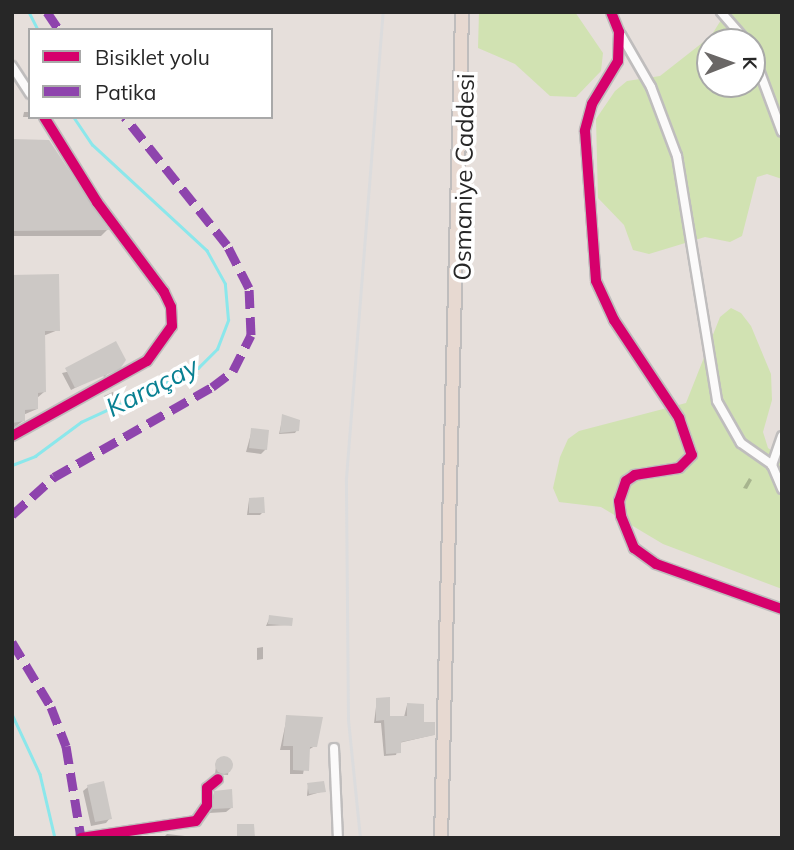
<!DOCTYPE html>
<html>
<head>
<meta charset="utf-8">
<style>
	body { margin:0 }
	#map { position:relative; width:794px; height:850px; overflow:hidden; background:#e6dfdb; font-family:Mulish,sans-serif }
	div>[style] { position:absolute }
	.green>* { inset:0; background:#d1e2b2 }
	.shadow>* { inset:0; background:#0003 }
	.stream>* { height:2.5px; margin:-1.25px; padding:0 1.25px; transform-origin:1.25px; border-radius:1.25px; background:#8be7eb }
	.building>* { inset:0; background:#ccc8c5 }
	.round { border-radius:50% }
	.roads { filter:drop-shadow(2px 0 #bfbdbd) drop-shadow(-2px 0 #bfbdbd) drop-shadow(0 2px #bfbdbd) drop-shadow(0 -2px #bfbdbd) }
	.minor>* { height:8px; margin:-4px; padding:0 4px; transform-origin:4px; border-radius:4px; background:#fbfafa }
	.trunk>* { height:12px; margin:-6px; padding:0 6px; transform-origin:6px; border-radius:6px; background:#e7d9d1 }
	.rail>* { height:2.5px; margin:-1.25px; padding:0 1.25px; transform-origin:1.25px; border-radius:1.25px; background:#dcdcdd }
	.quiet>* { height:9px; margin-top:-4.5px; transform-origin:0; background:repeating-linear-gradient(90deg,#8e44ad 0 18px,transparent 0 27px) }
	.cycleway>* { height:10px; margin:-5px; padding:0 5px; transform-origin:5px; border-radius:5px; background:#d6006c }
	span { translate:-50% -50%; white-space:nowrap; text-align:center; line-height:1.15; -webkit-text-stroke:7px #fff; paint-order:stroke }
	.street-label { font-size:24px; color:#272727 }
	.water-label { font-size:26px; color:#088092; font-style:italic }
	.frame { position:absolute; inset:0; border:14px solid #272727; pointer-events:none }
	.legend { position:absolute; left:28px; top:28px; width:245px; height:91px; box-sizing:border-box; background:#fff; border:2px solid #a9a9a9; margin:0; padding:9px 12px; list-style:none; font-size:21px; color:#272727 }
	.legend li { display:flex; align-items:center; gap:14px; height:35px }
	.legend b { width:35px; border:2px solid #a9a9a9 }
	.north { position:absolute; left:696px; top:28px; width:70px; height:70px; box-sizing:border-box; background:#fff; border:2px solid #a9a9a9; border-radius:50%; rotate:89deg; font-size:19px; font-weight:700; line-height:28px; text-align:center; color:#272727 }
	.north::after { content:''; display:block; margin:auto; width:24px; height:32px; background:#6a6766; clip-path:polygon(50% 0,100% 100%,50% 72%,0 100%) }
</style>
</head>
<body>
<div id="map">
	<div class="green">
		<i style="clip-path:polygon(479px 12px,575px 12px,603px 53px,601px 71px,576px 97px,550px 96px,515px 64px,478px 48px)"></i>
		<i style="clip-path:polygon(evenodd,726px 12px,782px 12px,782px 179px,767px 174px,757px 177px,742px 236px,730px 242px,705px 237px,649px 254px,633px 250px,624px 225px,598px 198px,596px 119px,615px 91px,627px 81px,660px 76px,711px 36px,726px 12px,710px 42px,752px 42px,752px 84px,710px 84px,710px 42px)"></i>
		<i style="clip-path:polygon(731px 308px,741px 313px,751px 326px,771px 374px,772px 400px,763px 432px,768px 448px,782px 458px,782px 589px,663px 544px,601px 507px,559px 502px,553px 488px,560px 457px,568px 439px,579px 431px,686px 403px,720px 317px)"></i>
	</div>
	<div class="shadow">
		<i style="clip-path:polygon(24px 112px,30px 112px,30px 117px,23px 117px)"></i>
		<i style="clip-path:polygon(12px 141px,107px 230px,101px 236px,12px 236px)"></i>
		<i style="clip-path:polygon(12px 277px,58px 330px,43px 336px,44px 392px,37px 398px,37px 409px,23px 415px,23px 421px,12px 429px)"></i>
		<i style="clip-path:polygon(124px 359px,104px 377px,102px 374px,71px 390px,62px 373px)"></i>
		<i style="clip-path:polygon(113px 392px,114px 396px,106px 400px,104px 396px)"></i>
		<i style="clip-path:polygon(283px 416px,297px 430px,295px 433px,279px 434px)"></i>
		<i style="clip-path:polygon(252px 430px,266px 449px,261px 454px,246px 452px)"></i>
		<i style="clip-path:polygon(749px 478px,752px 480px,747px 489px,743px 488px)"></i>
		<i style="clip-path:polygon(249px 500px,263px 512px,260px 515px,247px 515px)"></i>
		<i style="clip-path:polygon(270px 617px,290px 625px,266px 626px)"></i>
		<i style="clip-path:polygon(263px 647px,263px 659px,257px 660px,257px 648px)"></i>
		<i style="clip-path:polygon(377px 699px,388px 717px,404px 717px,407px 705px,433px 735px,399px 743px,396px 755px,384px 756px,381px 723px,374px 723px)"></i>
		<i style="clip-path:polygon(287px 717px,315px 746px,308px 750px,303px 774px,290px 774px,290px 750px,280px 750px)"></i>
		<i style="clip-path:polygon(217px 759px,230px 759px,228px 775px,215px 774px)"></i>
		<i style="clip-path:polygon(308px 785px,324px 791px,307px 796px)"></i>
		<i style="clip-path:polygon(88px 787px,110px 818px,106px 823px,91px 826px,83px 791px)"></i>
		<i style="clip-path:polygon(214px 793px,231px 808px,226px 812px,209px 813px)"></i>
		<i style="clip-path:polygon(167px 834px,194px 837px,194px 838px,163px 838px)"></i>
	</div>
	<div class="stream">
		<i style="left:29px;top:12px;width:20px;rotate:63deg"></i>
		<i style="left:12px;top:465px;width:25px;rotate:-21deg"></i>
		<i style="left:35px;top:456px;width:57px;rotate:-36.5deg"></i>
		<i style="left:81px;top:422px;width:129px;rotate:-24.8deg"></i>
		<i style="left:198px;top:368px;width:27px;rotate:-45deg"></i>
		<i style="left:217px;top:349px;width:31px;rotate:-69deg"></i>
		<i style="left:228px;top:320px;width:36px;rotate:-95deg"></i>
		<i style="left:225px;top:284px;width:38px;rotate:-119deg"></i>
		<i style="left:207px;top:251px;width:156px;rotate:-137.3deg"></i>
		<i style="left:92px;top:145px;width:34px;rotate:-124deg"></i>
		<i style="left:12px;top:714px;width:66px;rotate:65deg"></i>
		<i style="left:40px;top:774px;width:66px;rotate:76.8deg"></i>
	</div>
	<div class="building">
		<i style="clip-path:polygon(12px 139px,49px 140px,109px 230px,12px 231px)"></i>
		<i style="clip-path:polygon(59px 274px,60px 331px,45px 331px,46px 392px,38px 393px,38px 409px,25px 410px,25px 421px,12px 423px,12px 275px)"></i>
		<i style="clip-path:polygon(116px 341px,126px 360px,120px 369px,75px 388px,65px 368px)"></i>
		<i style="clip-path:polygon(282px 414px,300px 420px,299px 431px,280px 433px)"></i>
		<i style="clip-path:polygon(251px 428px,269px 430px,267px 450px,249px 448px)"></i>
		<i style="clip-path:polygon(264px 497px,265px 513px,249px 513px,249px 498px)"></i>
		<i style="clip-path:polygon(269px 615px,293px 618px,292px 626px,268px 624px)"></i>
		<i style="clip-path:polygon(390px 697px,390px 716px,407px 716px,407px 703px,424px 704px,424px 722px,435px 722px,435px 735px,401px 742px,401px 753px,386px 754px,384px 720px,376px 721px,376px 698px)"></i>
		<i style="clip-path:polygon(286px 715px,323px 717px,317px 747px,310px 747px,309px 771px,293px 770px,293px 746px,283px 746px)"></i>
		<i class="round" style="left:215px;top:756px;width:18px;height:18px"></i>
		<i style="clip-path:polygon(104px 781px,112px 819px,95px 822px,87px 785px)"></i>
		<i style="clip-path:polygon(324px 781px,326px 792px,309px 794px,307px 783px)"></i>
		<i style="clip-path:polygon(232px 789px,233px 808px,212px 809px,214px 791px)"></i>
		<i style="clip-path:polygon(237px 824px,254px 824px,255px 838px,237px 838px)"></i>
	</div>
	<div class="roads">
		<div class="minor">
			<i style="left:611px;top:12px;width:22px;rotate:68deg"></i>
			<i style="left:619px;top:32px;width:29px;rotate:92deg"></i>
			<i style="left:618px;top:61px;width:50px;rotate:121.2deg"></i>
			<i style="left:592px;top:104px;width:28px;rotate:105deg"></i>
			<i style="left:585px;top:131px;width:150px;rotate:85.8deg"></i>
			<i style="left:596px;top:281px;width:43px;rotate:65.2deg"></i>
			<i style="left:614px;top:320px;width:118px;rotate:56.4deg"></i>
			<i style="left:679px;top:418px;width:39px;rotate:71deg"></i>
			<i style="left:692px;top:455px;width:18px;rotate:135deg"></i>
			<i style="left:679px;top:468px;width:45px;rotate:171deg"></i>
			<i style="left:635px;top:475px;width:11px;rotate:146deg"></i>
			<i style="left:626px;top:481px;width:21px;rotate:109deg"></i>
			<i style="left:619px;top:501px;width:15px;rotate:82deg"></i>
			<i style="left:621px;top:516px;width:35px;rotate:68deg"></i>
			<i style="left:634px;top:548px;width:27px;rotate:36deg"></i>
			<i style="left:656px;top:564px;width:134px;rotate:19.7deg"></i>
			<i style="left:721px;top:12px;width:40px;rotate:49deg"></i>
			<i style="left:621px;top:35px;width:60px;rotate:60deg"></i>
			<i style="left:651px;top:87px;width:74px;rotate:69.4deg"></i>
			<i style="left:677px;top:156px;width:248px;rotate:80.7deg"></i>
			<i style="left:717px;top:401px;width:48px;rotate:60.3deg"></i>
			<i style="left:741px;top:443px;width:38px;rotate:35deg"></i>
			<i style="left:752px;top:51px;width:86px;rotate:69.7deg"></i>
			<i style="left:12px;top:66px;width:33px;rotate:57deg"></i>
			<i style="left:12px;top:436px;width:154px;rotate:-29.1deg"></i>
			<i style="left:147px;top:361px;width:43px;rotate:-54.5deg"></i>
			<i style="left:172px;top:326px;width:19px;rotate:-93deg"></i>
			<i style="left:171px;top:307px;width:17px;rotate:-115deg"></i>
			<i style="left:164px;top:292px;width:112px;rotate:-126.7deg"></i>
			<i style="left:97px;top:202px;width:100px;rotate:-121.9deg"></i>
			<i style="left:782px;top:436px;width:31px;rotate:109deg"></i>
			<i style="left:772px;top:465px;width:26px;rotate:67deg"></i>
			<i style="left:334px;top:748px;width:90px;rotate:87.5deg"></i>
			<i style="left:81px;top:838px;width:116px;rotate:-8.4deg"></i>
			<i style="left:196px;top:821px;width:19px;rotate:-55deg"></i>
			<i style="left:207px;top:805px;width:17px;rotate:-90deg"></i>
			<i style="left:207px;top:788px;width:14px;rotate:-39deg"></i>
		</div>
		<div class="trunk">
			<i style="left:441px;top:838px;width:826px;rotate:-88.54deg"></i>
		</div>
	</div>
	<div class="rail">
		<i style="left:360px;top:838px;width:119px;rotate:-95.8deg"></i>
		<i style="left:348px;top:720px;width:242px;rotate:-90.5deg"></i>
		<i style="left:346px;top:478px;width:467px;rotate:-85.5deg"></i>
	</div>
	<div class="quiet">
		<i style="left:47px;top:12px;width:22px;rotate:56deg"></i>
		<i style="left:12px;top:515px;width:57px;rotate:-42.1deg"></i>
		<i style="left:54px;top:477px;width:182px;rotate:-29.7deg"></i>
		<i style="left:212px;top:387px;width:26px;rotate:-37deg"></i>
		<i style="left:233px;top:371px;width:40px;rotate:-63.4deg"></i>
		<i style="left:251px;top:335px;width:47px;rotate:-92.4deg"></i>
		<i style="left:249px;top:288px;width:48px;rotate:-117.1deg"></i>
		<i style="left:227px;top:245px;width:164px;rotate:-128.6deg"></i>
		<i style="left:12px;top:642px;width:76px;rotate:59deg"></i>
		<i style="left:51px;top:707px;width:42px;rotate:69deg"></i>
		<i style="left:66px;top:746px;width:93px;rotate:80.7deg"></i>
	</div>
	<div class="cycleway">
		<i style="left:611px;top:12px;width:22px;rotate:68deg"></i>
		<i style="left:619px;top:32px;width:29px;rotate:92deg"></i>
		<i style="left:618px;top:61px;width:50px;rotate:121.2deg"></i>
		<i style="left:592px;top:104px;width:28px;rotate:105deg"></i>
		<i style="left:585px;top:131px;width:150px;rotate:85.8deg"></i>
		<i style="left:596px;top:281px;width:43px;rotate:65.2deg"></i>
		<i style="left:614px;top:320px;width:118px;rotate:56.4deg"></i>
		<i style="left:679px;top:418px;width:39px;rotate:71deg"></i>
		<i style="left:692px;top:455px;width:18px;rotate:135deg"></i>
		<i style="left:679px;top:468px;width:45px;rotate:171deg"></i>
		<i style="left:635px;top:475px;width:11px;rotate:146deg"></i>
		<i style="left:626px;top:481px;width:21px;rotate:109deg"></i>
		<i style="left:619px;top:501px;width:15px;rotate:82deg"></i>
		<i style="left:621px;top:516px;width:35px;rotate:68deg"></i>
		<i style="left:634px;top:548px;width:27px;rotate:36deg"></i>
		<i style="left:656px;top:564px;width:134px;rotate:19.7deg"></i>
		<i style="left:12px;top:436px;width:154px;rotate:-29.1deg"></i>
		<i style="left:147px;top:361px;width:43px;rotate:-54.5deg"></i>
		<i style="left:172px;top:326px;width:19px;rotate:-93deg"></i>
		<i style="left:171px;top:307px;width:17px;rotate:-115deg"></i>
		<i style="left:164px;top:292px;width:112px;rotate:-126.7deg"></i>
		<i style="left:97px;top:202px;width:100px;rotate:-121.9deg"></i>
		<i style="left:81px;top:838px;width:116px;rotate:-8.4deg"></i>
		<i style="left:196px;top:821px;width:19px;rotate:-55deg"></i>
		<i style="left:207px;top:805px;width:17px;rotate:-90deg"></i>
		<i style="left:207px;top:788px;width:14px;rotate:-39deg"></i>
	</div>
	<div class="street-label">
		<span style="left:464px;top:177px;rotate:-89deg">Osmaniye Caddesi</span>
	</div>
	<div class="water-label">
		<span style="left:152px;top:387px;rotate:-27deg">Karaçay</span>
	</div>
	<div class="frame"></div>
	<ul class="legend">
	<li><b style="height:9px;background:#d6006c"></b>Bisiklet yolu</li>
	<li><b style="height:9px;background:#8e44ad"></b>Patika</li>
	</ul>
	<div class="north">K</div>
</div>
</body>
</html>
